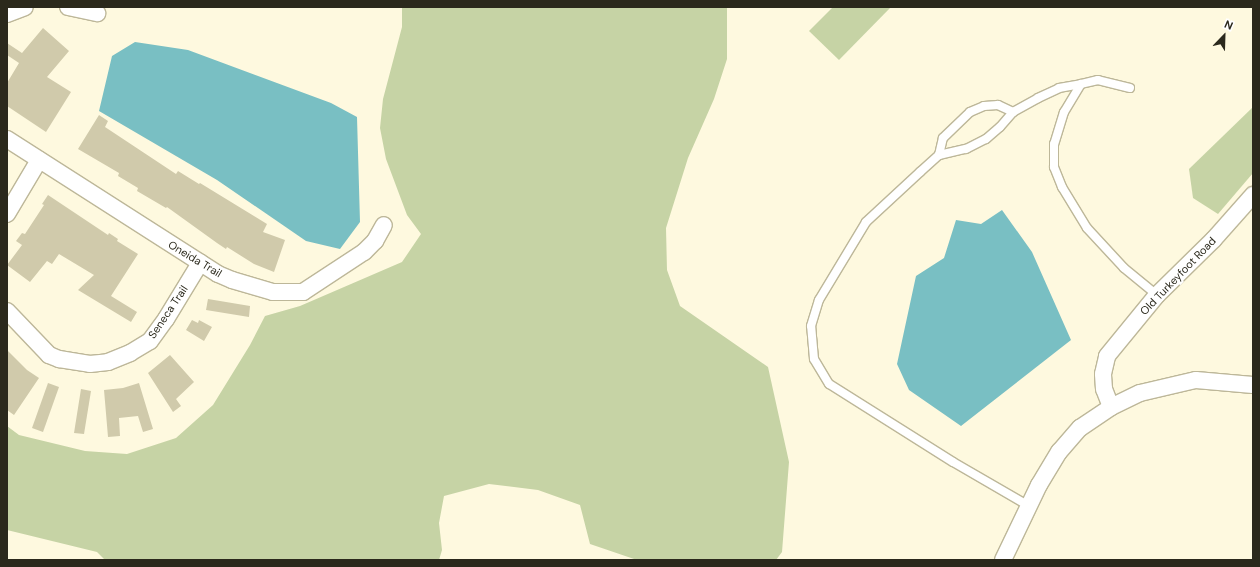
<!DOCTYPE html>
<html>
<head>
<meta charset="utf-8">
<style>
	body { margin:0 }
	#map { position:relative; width:1260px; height:567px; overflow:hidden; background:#fef9df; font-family:"DM Sans",sans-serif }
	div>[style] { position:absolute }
	.green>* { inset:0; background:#c6d3a5 }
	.water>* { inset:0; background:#79bfc3 }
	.building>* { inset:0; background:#d0caab }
	.roads { filter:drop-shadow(1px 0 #bdb799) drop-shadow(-1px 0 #bdb799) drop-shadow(0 1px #bdb799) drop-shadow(0 -1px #bdb799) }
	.lane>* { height:8px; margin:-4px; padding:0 4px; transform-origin:4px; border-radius:4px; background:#fff }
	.street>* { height:16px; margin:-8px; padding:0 8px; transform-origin:8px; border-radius:8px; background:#fff }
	span { translate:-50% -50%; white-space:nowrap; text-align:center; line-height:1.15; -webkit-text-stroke:4px #fff; paint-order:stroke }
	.street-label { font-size:11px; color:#2b291c }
	.frame { position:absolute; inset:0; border:8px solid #2b291c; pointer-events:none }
	.north { position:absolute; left:1204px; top:16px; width:40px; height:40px; -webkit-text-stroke:3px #fff; paint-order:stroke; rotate:23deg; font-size:11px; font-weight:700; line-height:16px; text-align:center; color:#2b291c }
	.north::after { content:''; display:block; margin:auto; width:14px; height:18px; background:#2b291c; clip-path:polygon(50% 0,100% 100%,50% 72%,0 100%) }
</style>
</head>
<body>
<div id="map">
	<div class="green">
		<i style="clip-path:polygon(402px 7px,727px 7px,727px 59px,714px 99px,688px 158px,666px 228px,667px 270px,680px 306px,768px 367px,789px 462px,782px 552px,776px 560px,637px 560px,590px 544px,580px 505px,538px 490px,489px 484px,444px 496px,439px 523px,442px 550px,439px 560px,105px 560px,97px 552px,7px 530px,7px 426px,19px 435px,85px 451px,127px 454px,176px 438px,213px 405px,250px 345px,265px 316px,300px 306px,402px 262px,421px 234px,407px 215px,386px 159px,380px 128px,383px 99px,402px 27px)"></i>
		<i style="clip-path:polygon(833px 7px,891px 7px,839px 60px,809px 31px)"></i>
		<i style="clip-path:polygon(1253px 107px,1253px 173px,1218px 214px,1193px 198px,1189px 169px)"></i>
	</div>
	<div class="water">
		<i style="clip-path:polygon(135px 42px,188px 50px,331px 103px,357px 117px,360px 222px,340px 249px,306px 241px,217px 180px,99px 111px,112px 56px)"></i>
		<i style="clip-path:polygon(1002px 210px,1032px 252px,1071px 340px,961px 426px,909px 390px,897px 364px,916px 276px,944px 258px,956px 220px,981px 224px)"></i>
	</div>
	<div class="building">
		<i style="clip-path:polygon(43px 28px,69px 51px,47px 77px,71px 92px,46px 132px,7px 106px,7px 83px,19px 63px,7px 55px,7px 43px,22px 53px)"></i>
		<i style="clip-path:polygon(99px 115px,108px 121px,105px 127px,176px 174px,178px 171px,199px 184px,200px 183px,267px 224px,263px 232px,285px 240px,274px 272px,254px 264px,227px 247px,226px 249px,217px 243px,167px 207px,166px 208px,137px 191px,138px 188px,118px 176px,119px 173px,78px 149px)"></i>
		<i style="clip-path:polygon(48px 195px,108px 235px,109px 233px,118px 239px,117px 241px,138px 254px,111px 296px,137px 312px,131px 322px,78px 290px,94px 275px,59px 254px,52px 264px,47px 261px,30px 282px,7px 265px,22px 245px,16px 241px,22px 233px,25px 234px,44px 205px,42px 204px)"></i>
		<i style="clip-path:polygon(208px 299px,250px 306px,249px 317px,206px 310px)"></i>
		<i style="clip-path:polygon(192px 320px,198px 323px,199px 320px,212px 327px,204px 341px,186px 330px)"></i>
		<i style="clip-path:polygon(7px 350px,27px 370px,39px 378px,14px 415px,7px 410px)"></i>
		<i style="clip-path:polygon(170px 355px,194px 382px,176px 399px,181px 406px,173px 412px,148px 373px)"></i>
		<i style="clip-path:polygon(48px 383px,59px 387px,43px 432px,32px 428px)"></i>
		<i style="clip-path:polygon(139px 383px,153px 429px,143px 432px,138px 416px,119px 418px,120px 436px,108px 437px,104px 390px,123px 388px)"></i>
		<i style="clip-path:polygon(81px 389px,91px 391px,84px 434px,74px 433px)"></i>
	</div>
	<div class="roads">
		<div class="lane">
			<i style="left:1130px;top:88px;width:33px;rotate:-166deg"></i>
			<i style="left:1098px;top:80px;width:17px;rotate:167deg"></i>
			<i style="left:1081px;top:84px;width:33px;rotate:121deg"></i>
			<i style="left:1064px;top:112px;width:34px;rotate:107deg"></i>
			<i style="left:1054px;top:144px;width:23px;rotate:90deg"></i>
			<i style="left:1054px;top:167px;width:22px;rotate:68deg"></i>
			<i style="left:1062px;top:187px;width:48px;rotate:58.6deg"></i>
			<i style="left:1087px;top:228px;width:54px;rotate:47.2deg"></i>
			<i style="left:1124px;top:268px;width:43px;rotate:39.3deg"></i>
			<i style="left:939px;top:155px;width:17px;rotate:-77deg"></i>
			<i style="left:943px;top:138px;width:37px;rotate:-44deg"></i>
			<i style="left:970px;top:112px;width:15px;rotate:-23deg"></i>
			<i style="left:984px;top:106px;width:14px;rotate:-4deg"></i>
			<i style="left:998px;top:105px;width:17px;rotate:25deg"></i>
			<i style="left:1029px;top:506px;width:88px;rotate:-149.9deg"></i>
			<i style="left:953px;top:462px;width:146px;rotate:-147.8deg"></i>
			<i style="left:829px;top:384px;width:29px;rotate:-121deg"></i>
			<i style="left:814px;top:359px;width:33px;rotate:-95deg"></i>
			<i style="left:811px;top:326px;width:27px;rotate:-73deg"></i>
			<i style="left:819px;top:300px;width:91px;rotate:-58.9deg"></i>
			<i style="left:866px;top:222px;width:74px;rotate:-42.8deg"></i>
			<i style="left:920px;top:172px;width:25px;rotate:-42deg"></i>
			<i style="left:939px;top:155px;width:28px;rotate:-13deg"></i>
			<i style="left:966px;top:149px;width:22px;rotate:-27deg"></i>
			<i style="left:986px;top:139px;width:18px;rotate:-41deg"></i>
			<i style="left:1000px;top:127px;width:20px;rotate:-49deg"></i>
			<i style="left:1013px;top:112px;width:29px;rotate:-29deg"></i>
			<i style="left:1038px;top:98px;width:23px;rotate:-25deg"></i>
			<i style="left:1059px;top:88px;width:22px;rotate:-10deg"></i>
		</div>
		<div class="street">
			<i style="left:68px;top:7px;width:30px;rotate:12deg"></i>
			<i style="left:7px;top:14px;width:19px;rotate:-21deg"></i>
			<i style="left:7px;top:139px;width:250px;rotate:32.6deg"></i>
			<i style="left:218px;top:274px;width:15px;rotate:23deg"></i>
			<i style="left:232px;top:280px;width:43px;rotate:16.3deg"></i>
			<i style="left:273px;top:292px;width:30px"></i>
			<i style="left:303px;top:292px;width:73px;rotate:-33.3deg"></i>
			<i style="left:364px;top:252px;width:16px;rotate:-45deg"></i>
			<i style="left:375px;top:241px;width:18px;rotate:-61deg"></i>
			<i style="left:7px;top:214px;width:63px;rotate:-59.3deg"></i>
			<i style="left:7px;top:311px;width:61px;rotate:46.3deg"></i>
			<i style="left:49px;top:355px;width:11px;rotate:22deg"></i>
			<i style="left:59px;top:359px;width:31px;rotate:9deg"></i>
			<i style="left:90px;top:364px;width:18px;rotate:-6deg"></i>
			<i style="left:108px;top:362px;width:24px;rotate:-22deg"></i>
			<i style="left:130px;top:353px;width:23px;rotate:-31deg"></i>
			<i style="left:150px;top:341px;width:27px;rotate:-54deg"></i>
			<i style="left:166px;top:319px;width:66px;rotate:-58.7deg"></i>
			<i style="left:1111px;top:407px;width:19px;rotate:-111deg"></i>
			<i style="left:1104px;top:389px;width:15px;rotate:-94deg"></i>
			<i style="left:1103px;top:374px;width:18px;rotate:-77deg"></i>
			<i style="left:1107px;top:356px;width:79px;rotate:-50.7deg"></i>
			<i style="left:1157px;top:295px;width:80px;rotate:-44.5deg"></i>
			<i style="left:1214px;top:239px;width:59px;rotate:-48.4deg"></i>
			<i style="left:1003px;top:560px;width:83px;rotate:-64.4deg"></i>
			<i style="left:1039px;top:485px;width:39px;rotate:-59deg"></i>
			<i style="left:1059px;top:452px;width:32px;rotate:-49deg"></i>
			<i style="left:1080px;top:428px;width:37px;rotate:-34deg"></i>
			<i style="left:1111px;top:407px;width:32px;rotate:-26deg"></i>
			<i style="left:1140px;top:393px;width:57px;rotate:-13.1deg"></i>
			<i style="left:1196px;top:380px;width:57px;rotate:5deg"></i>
		</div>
	</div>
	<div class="street-label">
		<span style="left:195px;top:259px;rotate:31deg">Oneida Trail</span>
		<span style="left:1178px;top:276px;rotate:-46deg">Old Turkeyfoot Road</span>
		<span style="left:168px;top:312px;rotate:-56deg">Seneca Trail</span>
	</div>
	<div class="frame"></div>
	<div class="north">N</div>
</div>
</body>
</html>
